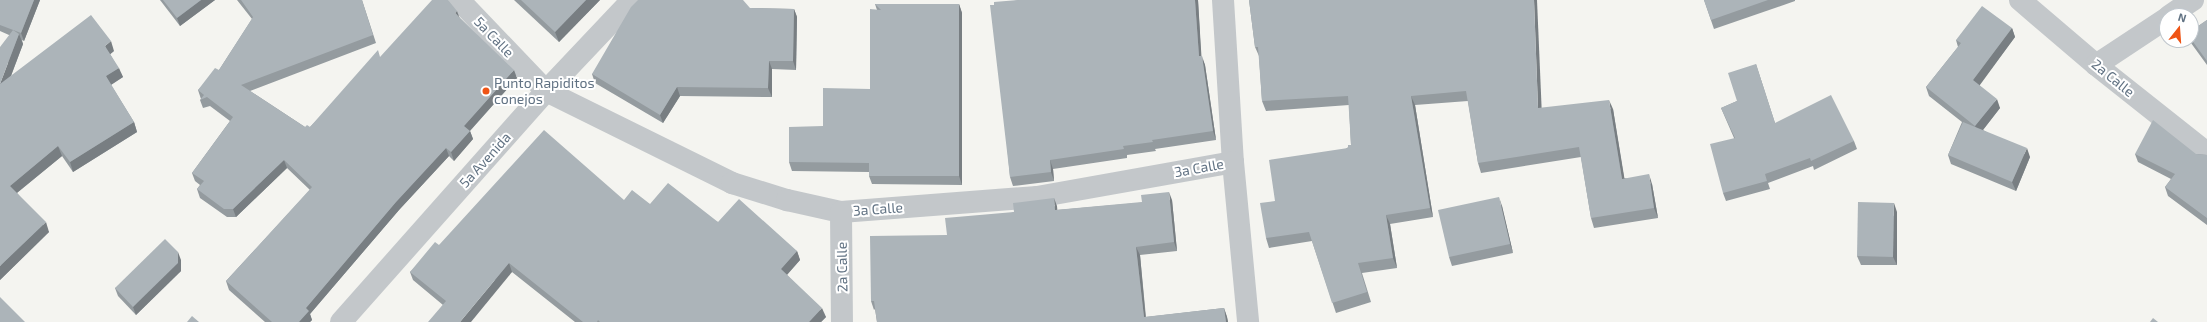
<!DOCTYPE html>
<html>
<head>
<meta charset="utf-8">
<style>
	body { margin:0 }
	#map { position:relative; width:2207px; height:322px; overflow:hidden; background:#f4f4f0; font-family:"Exo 2",sans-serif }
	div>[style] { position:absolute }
	.minor>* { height:22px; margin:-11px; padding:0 11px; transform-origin:11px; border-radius:11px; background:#c3c7ca }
	.wall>* { inset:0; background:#949b9f }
	.shaded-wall>* { inset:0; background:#787e82 }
	.building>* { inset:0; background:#acb4b9 }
	.dots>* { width:11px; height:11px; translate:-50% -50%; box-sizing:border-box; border:2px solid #fff; border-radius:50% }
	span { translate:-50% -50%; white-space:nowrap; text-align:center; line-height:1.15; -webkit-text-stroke:4px #fff; paint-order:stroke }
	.street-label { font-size:14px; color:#617283 }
	.poi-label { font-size:14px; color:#617283 }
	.left { translate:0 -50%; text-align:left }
	.north { position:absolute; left:2159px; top:8px; width:40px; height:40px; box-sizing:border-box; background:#fff; border:1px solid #c0c7cd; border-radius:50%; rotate:17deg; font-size:11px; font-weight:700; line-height:16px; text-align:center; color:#617283 }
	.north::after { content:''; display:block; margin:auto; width:14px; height:18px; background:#ef5415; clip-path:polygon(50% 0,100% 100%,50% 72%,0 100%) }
</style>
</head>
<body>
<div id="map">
	<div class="minor">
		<i style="left:459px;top:0;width:126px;rotate:46.3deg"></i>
		<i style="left:546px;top:91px;width:208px;rotate:26.3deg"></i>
		<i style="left:732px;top:183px;width:58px;rotate:17.2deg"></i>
		<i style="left:787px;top:200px;width:55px;rotate:12.5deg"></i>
		<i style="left:841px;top:212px;width:197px;rotate:-4.4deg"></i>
		<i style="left:1037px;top:197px;width:199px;rotate:-10.1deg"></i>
		<i style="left:1223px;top:0;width:162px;rotate:86.5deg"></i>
		<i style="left:1233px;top:162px;width:161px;rotate:84.6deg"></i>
		<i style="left:2020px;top:0;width:100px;rotate:40.5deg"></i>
		<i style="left:2096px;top:65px;width:142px;rotate:38.4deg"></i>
		<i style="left:2169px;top:16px;width:29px;rotate:-34deg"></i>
		<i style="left:2096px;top:65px;width:85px;rotate:-33.5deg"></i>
		<i style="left:841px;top:212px;width:110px;rotate:89.5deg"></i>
		<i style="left:341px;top:322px;width:309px;rotate:-48.4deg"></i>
		<i style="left:546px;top:91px;width:125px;rotate:-46.6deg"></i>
	</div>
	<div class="wall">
		<i style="clip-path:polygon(0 0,40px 0,24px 41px,22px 40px,23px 44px,11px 76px,114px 51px,110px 54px,123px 77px,111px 85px,134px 122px,137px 132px,73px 172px,62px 156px,17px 193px,49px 232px,0 280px,9px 35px,0 31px)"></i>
		<i style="clip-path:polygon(160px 0,215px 0,180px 26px)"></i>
		<i style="clip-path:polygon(237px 0,362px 0,376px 43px,250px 91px,305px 127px,310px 127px,381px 57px,459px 18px,517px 78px,470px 131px,473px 139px,454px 161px,449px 156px,399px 210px,310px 314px,312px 320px,310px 322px,265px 322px,229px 290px,226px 281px,310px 190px,287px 168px,236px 217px,227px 217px,200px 198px,197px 189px,200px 185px,195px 181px,192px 173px,230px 121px,210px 106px,203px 108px,200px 100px,201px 99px,198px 90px,219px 70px,252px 19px)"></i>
		<i style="clip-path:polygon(514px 0,600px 0,559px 42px)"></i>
		<i style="clip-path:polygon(1019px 0,1198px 0,1201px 56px,1205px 65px,1216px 140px,1155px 149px,1156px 151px,1127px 155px,1127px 158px,1053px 169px,1054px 181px,1013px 186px,1010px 177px,994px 5px)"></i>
		<i style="clip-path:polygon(1249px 0,1541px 108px,1613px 109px,1624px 178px,1652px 184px,1658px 218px,1594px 228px,1591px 218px,1581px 157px,1481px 173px,1478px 163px,1468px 101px,1415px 105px,1433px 217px,1390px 224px,1397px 268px,1362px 273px,1371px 302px,1336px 313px,1312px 241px,1269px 248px,1266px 238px,1275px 201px,1351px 145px,1349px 105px,1266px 111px,1262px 101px,1259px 56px,1255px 47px)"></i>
		<i style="clip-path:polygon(1704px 0,1795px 0,1795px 1px,1714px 29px)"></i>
		<i style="clip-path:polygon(875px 4px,959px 4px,962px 13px,962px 185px,872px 184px,869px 176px,869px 172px,792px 171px,789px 162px,823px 126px,870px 89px,877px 10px)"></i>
		<i style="clip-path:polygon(750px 8px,794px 9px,797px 17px,796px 70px,772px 69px,772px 97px,680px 96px,663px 123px,595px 83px,592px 74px)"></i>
		<i style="clip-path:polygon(2207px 20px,2207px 65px,2191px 43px,2190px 40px,2191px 40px,2191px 31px)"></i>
		<i style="clip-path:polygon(2012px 28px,2015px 37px,1979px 85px,2000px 108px,1983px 130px,2030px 157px,2016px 191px,1951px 164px,1948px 155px,1962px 122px,1929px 96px,1926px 87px,1958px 47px,1956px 40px)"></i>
		<i style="clip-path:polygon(1756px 64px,1775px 123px,1854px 141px,1857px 149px,1814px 170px,1813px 166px,1768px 183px,1770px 189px,1726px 201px,1723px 193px,1734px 138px,1721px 108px,1737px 101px)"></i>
		<i style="clip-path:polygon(2135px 154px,2196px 154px,2207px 155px,2207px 225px,2168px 196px,2165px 187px,2171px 179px,2138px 162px)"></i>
		<i style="clip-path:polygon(624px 200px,650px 204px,718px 222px,797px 251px,800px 260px,787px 275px,826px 317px,821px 322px,575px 322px,512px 272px,443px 305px,413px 280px,410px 272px,439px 245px)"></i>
		<i style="clip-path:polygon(1172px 200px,1177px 251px,1140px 255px,1146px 317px,1224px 308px,1227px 317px,1228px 322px,877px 322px,875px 309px,874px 310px,871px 301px,947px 235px,1014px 212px,1057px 206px,1057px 210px)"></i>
		<i style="clip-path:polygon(1502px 206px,1513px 253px,1452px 266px,1449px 257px)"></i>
		<i style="clip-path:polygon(1897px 212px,1897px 265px,1861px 265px,1857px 256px)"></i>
		<i style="clip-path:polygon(181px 260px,181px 271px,136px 315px,118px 296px,115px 288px)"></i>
	</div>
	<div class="shaded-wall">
		<i style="clip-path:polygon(34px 0,40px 0,24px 41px,21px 33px)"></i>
		<i style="clip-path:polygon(201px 0,215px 0,180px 26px,177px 18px)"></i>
		<i style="clip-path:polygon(586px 0,600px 0,559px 42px,555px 32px)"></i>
		<i style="clip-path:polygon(1195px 0,1198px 0,1202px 65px,1199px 56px)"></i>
		<i style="clip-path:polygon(1534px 0,1537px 0,1542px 117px,1538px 108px)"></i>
		<i style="clip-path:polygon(959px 4px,962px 13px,962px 185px,959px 176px)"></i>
		<i style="clip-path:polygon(794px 9px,797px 17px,796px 70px,793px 61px)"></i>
		<i style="clip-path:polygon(457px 11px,460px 19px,455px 13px)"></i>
		<i style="clip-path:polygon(2012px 28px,2015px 37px,1977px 89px,1973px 80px)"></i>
		<i style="clip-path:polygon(19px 34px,23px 44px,4px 94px,0 84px)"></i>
		<i style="clip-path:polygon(111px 41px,114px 51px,108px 56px,105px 46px)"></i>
		<i style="clip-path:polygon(1202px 56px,1205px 65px,1216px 140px,1213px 131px)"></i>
		<i style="clip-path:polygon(769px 61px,772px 69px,772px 97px,768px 88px)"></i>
		<i style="clip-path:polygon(119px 68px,123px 77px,109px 86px,106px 76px)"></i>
		<i style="clip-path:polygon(514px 70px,517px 78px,467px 134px,464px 126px)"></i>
		<i style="clip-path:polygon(677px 87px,680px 96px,663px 123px,660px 115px)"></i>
		<i style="clip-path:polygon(1411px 96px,1415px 105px,1433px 217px,1430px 208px)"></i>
		<i style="clip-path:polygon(1997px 99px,2000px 108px,1979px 135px,1975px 126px)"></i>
		<i style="clip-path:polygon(1609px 100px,1613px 109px,1626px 188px,1622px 179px)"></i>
		<i style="clip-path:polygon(134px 122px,137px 132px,73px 172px,70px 162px)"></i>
		<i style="clip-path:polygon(470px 131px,473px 139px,454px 161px,451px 152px)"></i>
		<i style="clip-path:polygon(58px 146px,62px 156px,13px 196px,10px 186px)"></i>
		<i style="clip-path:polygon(446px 148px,449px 156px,399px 210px,310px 314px,312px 320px,310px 322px,299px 322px,306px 308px,396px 202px)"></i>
		<i style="clip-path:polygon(2027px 148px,2030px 157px,2016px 191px,2012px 182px)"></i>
		<i style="clip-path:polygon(284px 160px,287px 168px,236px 217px,233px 209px)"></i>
		<i style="clip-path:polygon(1050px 160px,1053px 169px,1054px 181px,1051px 172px)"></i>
		<i style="clip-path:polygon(1649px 174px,1652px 184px,1658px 218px,1654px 208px)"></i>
		<i style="clip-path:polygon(1169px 192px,1172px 200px,1177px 251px,1174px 242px)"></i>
		<i style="clip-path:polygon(1499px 197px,1502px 206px,1513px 253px,1510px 244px)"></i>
		<i style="clip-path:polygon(1054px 198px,1057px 206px,1058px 218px,1055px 210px)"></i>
		<i style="clip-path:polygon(1894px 203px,1897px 212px,1897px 265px,1893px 257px)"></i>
		<i style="clip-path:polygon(1386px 215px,1390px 224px,1397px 268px,1393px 258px)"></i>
		<i style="clip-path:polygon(46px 222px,49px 232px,0 280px,0 266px)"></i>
		<i style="clip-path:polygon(1136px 247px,1140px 255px,1146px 322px,1144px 317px)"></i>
		<i style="clip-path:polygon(797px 251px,800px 260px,784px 278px,781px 269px)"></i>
		<i style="clip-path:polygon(178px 252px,181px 260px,181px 271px,136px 315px,133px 307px)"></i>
		<i style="clip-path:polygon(509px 263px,512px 272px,471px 322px,460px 322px)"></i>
		<i style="clip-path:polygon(822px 308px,826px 317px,821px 322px,809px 322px)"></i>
		<i style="clip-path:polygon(1224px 308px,1227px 317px,1228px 322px,1226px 322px)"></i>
	</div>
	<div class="building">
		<i style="clip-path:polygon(0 0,34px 0,21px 33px,0 25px)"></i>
		<i style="clip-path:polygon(163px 0,201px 0,177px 18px)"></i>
		<i style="clip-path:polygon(241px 0,362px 0,373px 35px,241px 85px,305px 127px,307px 125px,310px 127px,378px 50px,380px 57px,432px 0,448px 0,457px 11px,455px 13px,514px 70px,464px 126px,470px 131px,451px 152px,446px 148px,396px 202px,306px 308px,309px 311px,299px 322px,272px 322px,226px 281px,312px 187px,284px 160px,233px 209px,224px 209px,197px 189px,204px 181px,192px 173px,233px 117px,207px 97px,200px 100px,204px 95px,198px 90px,215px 68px,219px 70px,253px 17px)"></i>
		<i style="clip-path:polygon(521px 0,586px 0,555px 32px)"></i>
		<i style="clip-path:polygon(638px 0,743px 0,750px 8px,794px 9px,793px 61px,769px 61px,768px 88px,677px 87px,660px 115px,592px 74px,631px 7px)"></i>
		<i style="clip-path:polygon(1019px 0,1195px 0,1199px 56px,1202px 56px,1213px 131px,1152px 140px,1153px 142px,1123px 146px,1124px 149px,1050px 160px,1051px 172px,1010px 177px,990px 5px,994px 5px,994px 2px)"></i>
		<i style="clip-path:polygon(1249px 0,1534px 0,1538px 108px,1609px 100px,1622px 179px,1649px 174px,1654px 208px,1591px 218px,1579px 147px,1478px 163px,1466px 91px,1411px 96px,1430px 208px,1386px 215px,1393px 258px,1358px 263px,1367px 292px,1332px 303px,1309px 232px,1266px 238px,1260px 203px,1275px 201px,1269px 160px,1348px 148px,1348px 145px,1351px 145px,1348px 96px,1262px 101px,1258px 47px,1255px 47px)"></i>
		<i style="clip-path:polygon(1704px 0,1768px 0,1711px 20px)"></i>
		<i style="clip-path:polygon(875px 4px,959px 4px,959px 176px,869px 176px,869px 163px,789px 162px,789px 127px,823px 126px,823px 88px,870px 89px,870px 9px,881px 10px)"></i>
		<i style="clip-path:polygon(1982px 6px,2012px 28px,1973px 80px,1997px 99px,1975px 126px,1926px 87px,1961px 43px,1956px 40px)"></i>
		<i style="clip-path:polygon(91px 15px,111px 41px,105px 46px,119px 68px,106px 76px,134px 122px,70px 162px,58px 146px,10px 186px,46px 222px,0 266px,0 47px,13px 30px,19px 34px,0 84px)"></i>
		<i style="clip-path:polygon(2207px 20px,2207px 61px,2191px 39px,2191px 31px)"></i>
		<i style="clip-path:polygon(1756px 64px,1775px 123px,1831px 95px,1854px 141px,1811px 161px,1810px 158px,1765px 174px,1767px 181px,1723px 193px,1710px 144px,1735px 138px,1721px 108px,1737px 101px,1728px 73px)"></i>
		<i style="clip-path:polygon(2153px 120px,2196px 154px,2207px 155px,2207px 218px,2165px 187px,2175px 174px,2135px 154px)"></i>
		<i style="clip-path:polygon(1963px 122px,2027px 148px,2012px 182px,1948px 155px)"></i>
		<i style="clip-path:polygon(544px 130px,624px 200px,632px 190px,650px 204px,668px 183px,718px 222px,739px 199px,797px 251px,781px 269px,822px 308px,809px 322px,600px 322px,598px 320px,597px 322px,583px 322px,509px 263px,460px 322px,428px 322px,446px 301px,410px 272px,435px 242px,439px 245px)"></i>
		<i style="clip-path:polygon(1169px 192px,1174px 242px,1136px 247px,1144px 317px,1224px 308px,1226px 322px,877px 322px,874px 301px,871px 301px,870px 236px,947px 235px,945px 218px,1014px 212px,1013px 203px,1054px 198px,1055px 210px,1142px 202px,1141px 195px)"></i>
		<i style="clip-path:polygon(1499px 197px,1510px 244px,1449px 257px,1438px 210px)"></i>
		<i style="clip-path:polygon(1858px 202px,1894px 203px,1893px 257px,1857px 256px)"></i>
		<i style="clip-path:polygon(165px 239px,178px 252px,178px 263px,133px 307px,115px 288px)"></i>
		<i style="clip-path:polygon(0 297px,25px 322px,0 322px)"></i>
		<i style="clip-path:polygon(192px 316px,199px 322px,187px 322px)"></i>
		<i style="clip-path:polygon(2153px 318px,2158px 322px,2150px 322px)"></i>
	</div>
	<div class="dots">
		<i style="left:486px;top:91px;background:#ef5415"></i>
	</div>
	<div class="street-label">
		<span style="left:494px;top:37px;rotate:46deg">5a Calle</span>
		<span style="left:2113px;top:78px;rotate:39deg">2a Calle</span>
		<span style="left:485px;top:160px;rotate:-48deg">5a Avenida</span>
		<span style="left:1199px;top:168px;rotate:-10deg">3a Calle</span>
		<span style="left:878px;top:209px;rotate:-4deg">3a Calle</span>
		<span style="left:842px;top:267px;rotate:-91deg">2a Calle</span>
	</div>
	<div class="poi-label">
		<span class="left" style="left:494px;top:91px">Punto Rapiditos<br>conejos</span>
	</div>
	<div class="north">N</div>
</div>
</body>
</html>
